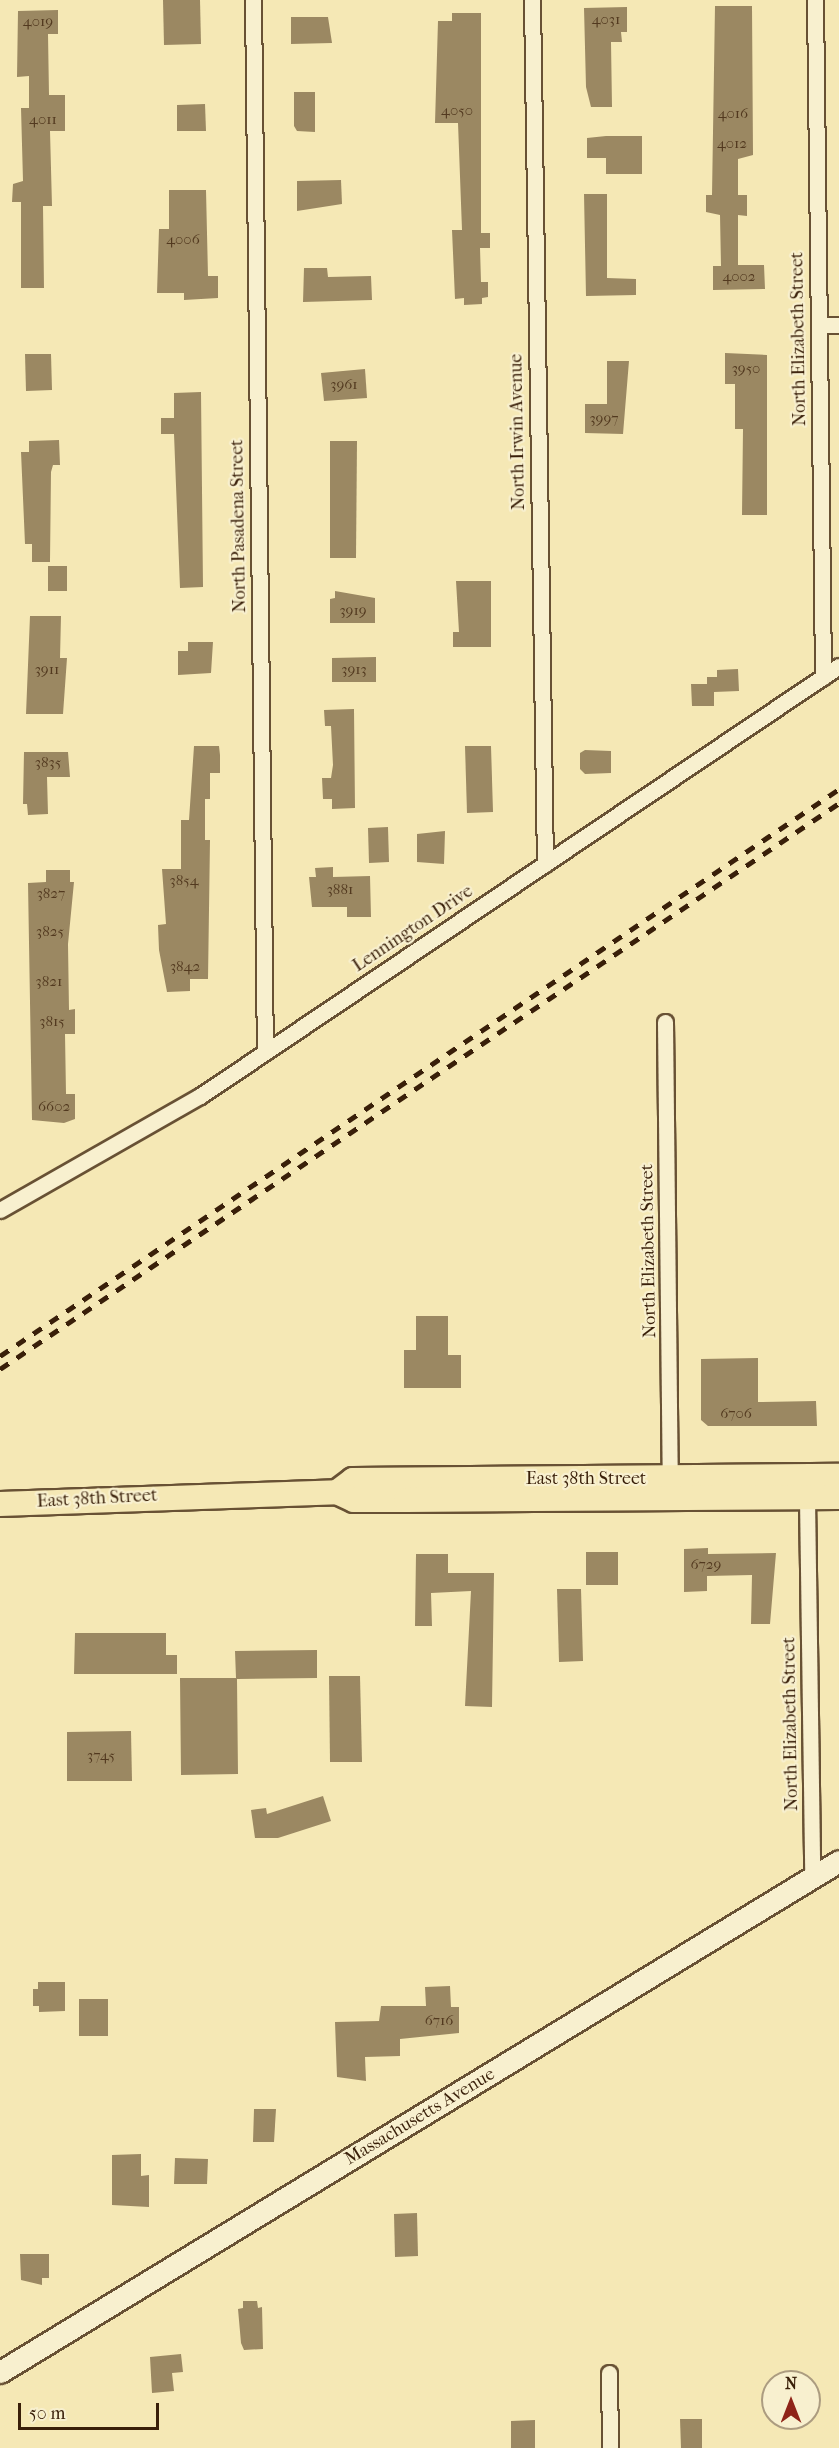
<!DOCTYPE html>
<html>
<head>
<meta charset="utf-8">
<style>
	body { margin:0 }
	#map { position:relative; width:839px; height:2448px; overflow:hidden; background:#f5e8b5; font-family:"IM FELL French Canon",serif }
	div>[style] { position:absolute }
	.building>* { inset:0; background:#9b8862 }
	.roads { filter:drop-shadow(2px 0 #685134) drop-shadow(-2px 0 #685134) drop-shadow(0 2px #685134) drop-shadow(0 -2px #685134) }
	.street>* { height:15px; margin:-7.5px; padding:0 7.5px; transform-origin:7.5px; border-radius:7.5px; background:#f8f0cf }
	.secondary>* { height:21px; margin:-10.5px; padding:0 10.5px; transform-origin:10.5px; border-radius:10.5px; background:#f8f0cf }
	.primary>* { height:24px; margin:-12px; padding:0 12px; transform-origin:12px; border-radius:12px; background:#f5e8b5 }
	.rail>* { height:4.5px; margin-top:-2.25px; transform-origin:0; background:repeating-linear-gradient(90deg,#391f09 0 10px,transparent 0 20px) }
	span { translate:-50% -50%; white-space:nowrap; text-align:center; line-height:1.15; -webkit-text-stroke:4.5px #f8f0cf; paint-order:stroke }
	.number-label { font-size:15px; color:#52391f }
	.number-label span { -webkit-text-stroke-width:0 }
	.street-label { font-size:18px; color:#391f09 }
	.north { position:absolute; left:761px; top:2370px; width:60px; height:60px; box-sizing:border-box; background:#f8f0cf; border:2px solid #ac9c80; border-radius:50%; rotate:0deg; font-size:16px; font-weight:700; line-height:24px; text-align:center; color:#391f09 }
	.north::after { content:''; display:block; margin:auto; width:21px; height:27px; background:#8f2418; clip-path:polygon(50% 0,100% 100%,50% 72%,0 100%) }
	.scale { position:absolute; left:18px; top:2403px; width:141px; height:27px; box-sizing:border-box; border:3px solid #391f09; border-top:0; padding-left:8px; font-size:18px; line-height:21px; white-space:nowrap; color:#391f09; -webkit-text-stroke:4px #f8f0cf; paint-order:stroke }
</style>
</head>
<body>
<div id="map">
	<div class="building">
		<i style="clip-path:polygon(163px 0,200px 0,201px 44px,164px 45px)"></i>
		<i style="clip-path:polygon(715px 6px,752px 6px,753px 155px,738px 159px,738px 195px,747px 195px,747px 216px,738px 215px,738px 265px,764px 265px,765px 289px,713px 290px,713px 266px,721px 266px,720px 215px,706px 212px,706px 195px,712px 195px)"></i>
		<i style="clip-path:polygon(627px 7px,627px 32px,621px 32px,622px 42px,611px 42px,612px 107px,591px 107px,586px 87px,584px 8px)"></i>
		<i style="clip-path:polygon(58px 10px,58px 34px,48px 34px,49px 95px,65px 95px,65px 131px,50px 131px,52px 206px,43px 206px,44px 288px,21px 288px,21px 202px,12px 202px,13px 184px,23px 181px,21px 108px,29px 108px,29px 76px,17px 77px,18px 11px)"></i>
		<i style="clip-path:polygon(452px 13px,481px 13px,481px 233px,490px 233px,490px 248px,480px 248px,481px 282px,488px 282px,488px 297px,482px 298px,482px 304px,464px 305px,464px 298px,455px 299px,452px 230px,462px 230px,458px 123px,435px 123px,438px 21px,452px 21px)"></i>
		<i style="clip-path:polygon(291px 17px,328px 17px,332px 43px,291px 44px)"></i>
		<i style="clip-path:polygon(294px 92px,315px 92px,315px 132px,297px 131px,294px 126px)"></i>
		<i style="clip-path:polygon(205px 104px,206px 131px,177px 131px,177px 105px)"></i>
		<i style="clip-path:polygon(606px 136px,642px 136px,642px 174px,606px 174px,606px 158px,587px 158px,587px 138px)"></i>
		<i style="clip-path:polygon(341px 180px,342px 204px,297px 211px,297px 181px)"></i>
		<i style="clip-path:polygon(169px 190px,206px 190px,208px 276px,218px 276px,218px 298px,184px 300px,184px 293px,157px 293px,159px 229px,169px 229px)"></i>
		<i style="clip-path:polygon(584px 194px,607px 194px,607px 278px,636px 279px,636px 295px,586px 296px)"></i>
		<i style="clip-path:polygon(304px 268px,327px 268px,328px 277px,371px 276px,372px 300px,303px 302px)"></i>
		<i style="clip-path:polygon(725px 353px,767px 355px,767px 515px,742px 515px,743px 429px,735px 429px,735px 384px,725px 384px)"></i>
		<i style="clip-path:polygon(25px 354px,51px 354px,52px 390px,26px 391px)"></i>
		<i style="clip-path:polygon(607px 361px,629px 361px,623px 434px,585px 433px,585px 404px,607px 404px)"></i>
		<i style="clip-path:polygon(365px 369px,367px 398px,324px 401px,321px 373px)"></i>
		<i style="clip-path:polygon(201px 392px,203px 587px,180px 588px,174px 434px,161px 434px,161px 418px,174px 418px,174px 393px)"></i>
		<i style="clip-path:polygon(59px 440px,60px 465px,53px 465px,51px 472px,50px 562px,32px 562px,32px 544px,25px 544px,21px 452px,29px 452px,29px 441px)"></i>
		<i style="clip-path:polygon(330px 441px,357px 441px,356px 558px,330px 558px)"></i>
		<i style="clip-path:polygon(48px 566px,67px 566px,67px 591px,48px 591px)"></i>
		<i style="clip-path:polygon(456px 581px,491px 581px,491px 647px,453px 647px,453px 632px,459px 632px)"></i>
		<i style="clip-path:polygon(335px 591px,375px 598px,375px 623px,330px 623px,330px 599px,335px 598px)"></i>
		<i style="clip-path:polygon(30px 616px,61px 616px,60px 658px,67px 658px,63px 714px,26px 714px)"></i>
		<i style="clip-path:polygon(188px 642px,213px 642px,211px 673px,178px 675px,178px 651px,188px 651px)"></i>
		<i style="clip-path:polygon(376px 657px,376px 682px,332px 682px,332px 658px)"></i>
		<i style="clip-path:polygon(738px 669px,739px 691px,714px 692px,714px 706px,692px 706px,691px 684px,707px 684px,707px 677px,717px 677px,717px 670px)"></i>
		<i style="clip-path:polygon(354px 709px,355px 808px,332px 809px,332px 799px,323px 799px,322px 778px,331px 778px,333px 765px,331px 726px,325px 726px,324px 710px)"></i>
		<i style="clip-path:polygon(194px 746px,219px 746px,220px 755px,220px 773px,210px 773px,210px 799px,205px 799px,205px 840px,210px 840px,208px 979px,190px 979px,190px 991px,167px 992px,159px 950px,158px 925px,166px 924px,162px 869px,181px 869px,181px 820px,189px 820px)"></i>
		<i style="clip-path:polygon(465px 746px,491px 746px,493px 812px,467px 813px)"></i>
		<i style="clip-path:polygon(585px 750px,611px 751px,611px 773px,585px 774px,580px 769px,580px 753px)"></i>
		<i style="clip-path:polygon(24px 752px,68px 752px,70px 777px,47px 777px,48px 814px,28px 815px,27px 804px,23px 804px)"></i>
		<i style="clip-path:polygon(388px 827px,389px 862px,369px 863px,368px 828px)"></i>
		<i style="clip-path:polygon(445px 831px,444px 864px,417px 862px,417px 834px)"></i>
		<i style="clip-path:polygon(333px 867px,333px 877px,370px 876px,371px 917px,347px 917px,347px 907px,312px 907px,309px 877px,316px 877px,315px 868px)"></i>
		<i style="clip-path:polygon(46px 870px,70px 870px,70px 882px,74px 882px,68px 944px,69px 1010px,75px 1009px,75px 1034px,65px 1034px,66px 1094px,75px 1094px,75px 1119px,64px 1123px,32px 1120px,28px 883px,46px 882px)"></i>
		<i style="clip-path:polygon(416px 1316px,448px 1316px,448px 1355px,461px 1355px,461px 1388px,404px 1388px,404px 1350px,416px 1350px)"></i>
		<i style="clip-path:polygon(758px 1358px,758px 1402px,816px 1401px,817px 1426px,708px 1426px,701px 1420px,701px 1359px)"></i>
		<i style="clip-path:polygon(708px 1548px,708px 1554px,776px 1553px,770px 1624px,751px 1624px,752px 1575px,707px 1576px,707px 1591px,684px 1592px,684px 1549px)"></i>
		<i style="clip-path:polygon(586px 1552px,618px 1552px,618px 1585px,586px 1585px)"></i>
		<i style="clip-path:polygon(416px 1554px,448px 1554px,448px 1573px,494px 1573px,492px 1707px,465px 1706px,471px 1591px,431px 1593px,432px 1626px,415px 1626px)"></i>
		<i style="clip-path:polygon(557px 1589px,581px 1589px,583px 1661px,559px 1662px)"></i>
		<i style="clip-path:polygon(75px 1633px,166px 1633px,166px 1655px,177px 1655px,177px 1674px,74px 1674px)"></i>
		<i style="clip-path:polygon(317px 1650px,317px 1678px,237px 1679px,238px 1774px,181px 1775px,180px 1678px,236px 1678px,235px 1651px)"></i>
		<i style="clip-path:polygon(329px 1676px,360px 1676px,362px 1762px,330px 1762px)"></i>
		<i style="clip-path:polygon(131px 1731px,132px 1781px,67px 1781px,67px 1732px)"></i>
		<i style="clip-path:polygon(323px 1796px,331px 1821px,278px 1838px,255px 1838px,251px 1810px,266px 1808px,267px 1814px)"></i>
		<i style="clip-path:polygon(38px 1982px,65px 1982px,65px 2011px,39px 2012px,39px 2006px,33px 2006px,33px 1989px,38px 1989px)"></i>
		<i style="clip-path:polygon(450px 1986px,451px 2007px,459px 2007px,459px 2033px,400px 2039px,400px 2056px,365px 2057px,366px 2081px,337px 2077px,335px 2022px,379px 2021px,381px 2006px,426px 2006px,425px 1987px)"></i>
		<i style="clip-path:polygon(79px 1999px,108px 1999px,108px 2036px,79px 2036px)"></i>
		<i style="clip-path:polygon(254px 2109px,276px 2109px,274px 2142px,253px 2142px)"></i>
		<i style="clip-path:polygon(141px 2154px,141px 2176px,149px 2175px,149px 2207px,112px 2205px,112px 2155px)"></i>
		<i style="clip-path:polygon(175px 2158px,208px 2159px,207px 2184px,174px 2184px)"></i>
		<i style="clip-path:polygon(417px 2213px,418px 2256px,395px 2257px,394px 2214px)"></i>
		<i style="clip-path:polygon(20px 2254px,49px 2254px,49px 2278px,42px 2278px,42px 2285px,21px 2280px)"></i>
		<i style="clip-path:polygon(243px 2301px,257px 2301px,258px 2308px,262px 2307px,263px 2349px,244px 2350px,241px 2343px,238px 2309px,243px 2308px)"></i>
		<i style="clip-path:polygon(181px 2354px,183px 2372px,172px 2373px,174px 2391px,152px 2393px,150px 2357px)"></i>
		<i style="clip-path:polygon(680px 2419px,702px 2419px,702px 2448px,681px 2448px)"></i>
		<i style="clip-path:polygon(535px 2420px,535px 2448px,511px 2448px,511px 2421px)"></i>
	</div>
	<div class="roads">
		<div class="street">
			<i style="left:253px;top:0;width:1052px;rotate:89.35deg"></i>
			<i style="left:532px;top:0;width:864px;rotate:89.14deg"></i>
			<i style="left:815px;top:0;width:677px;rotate:89.32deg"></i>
			<i style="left:819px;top:325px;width:20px"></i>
			<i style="left:665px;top:1022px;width:456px;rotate:89.4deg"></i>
			<i style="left:0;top:1210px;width:230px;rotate:-29.7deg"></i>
			<i style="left:200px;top:1096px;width:770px;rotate:-33.94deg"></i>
			<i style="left:807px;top:1498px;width:380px;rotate:89.2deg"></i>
			<i style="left:609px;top:2373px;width:75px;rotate:89.2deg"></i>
		</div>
		<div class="secondary">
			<i style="left:0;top:2372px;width:982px;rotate:-31.34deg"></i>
		</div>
		<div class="primary">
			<i style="left:337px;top:1492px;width:20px;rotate:-37deg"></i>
			<i style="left:353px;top:1480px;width:486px;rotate:-0.5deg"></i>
			<i style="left:0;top:1504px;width:337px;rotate:-2deg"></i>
			<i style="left:337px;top:1492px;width:19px;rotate:25deg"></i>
			<i style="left:354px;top:1500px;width:52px"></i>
			<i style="left:406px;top:1500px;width:433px;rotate:-0.4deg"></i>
		</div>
	</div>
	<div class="rail">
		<i style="left:0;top:1356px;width:1013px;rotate:-34.05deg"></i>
		<i style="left:0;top:1369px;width:1012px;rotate:-34deg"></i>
	</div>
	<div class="number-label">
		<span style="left:606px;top:20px">4031</span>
		<span style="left:38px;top:22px">4019</span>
		<span style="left:457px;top:111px">4050</span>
		<span style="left:733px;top:114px">4016</span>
		<span style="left:43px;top:120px">4011</span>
		<span style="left:732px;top:144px">4012</span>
		<span style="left:183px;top:240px">4006</span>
		<span style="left:739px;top:277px">4002</span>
		<span style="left:746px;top:369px">3950</span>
		<span style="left:344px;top:385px">3961</span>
		<span style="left:604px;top:419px">3997</span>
		<span style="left:353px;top:611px">3919</span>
		<span style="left:47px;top:670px">3911</span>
		<span style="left:354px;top:670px">3913</span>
		<span style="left:48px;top:763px">3835</span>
		<span style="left:184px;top:881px">3854</span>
		<span style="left:340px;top:890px">3881</span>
		<span style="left:51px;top:894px">3827</span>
		<span style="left:50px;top:932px">3825</span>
		<span style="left:185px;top:967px">3842</span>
		<span style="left:49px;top:982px">3821</span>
		<span style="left:52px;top:1022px">3815</span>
		<span style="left:54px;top:1107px">6602</span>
		<span style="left:736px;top:1414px">6706</span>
		<span style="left:706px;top:1565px">6729</span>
		<span style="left:101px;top:1756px">3745</span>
		<span style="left:439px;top:2021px">6716</span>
	</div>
	<div class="street-label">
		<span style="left:799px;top:339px;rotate:-91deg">North Elizabeth Street</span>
		<span style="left:518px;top:432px;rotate:-91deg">North Irwin Avenue</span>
		<span style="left:239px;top:526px;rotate:-91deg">North Pasadena Street</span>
		<span style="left:413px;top:929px;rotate:-34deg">Lennington Drive</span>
		<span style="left:649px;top:1251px;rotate:-91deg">North Elizabeth Street</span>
		<span style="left:586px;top:1479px">East 38th Street</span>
		<span style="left:97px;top:1499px;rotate:-3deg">East 38th Street</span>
		<span style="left:791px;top:1724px;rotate:-91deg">North Elizabeth Street</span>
		<span style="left:420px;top:2117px;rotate:-31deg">Massachusetts Avenue</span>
	</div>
	<div class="north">N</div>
	<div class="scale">50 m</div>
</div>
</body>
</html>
